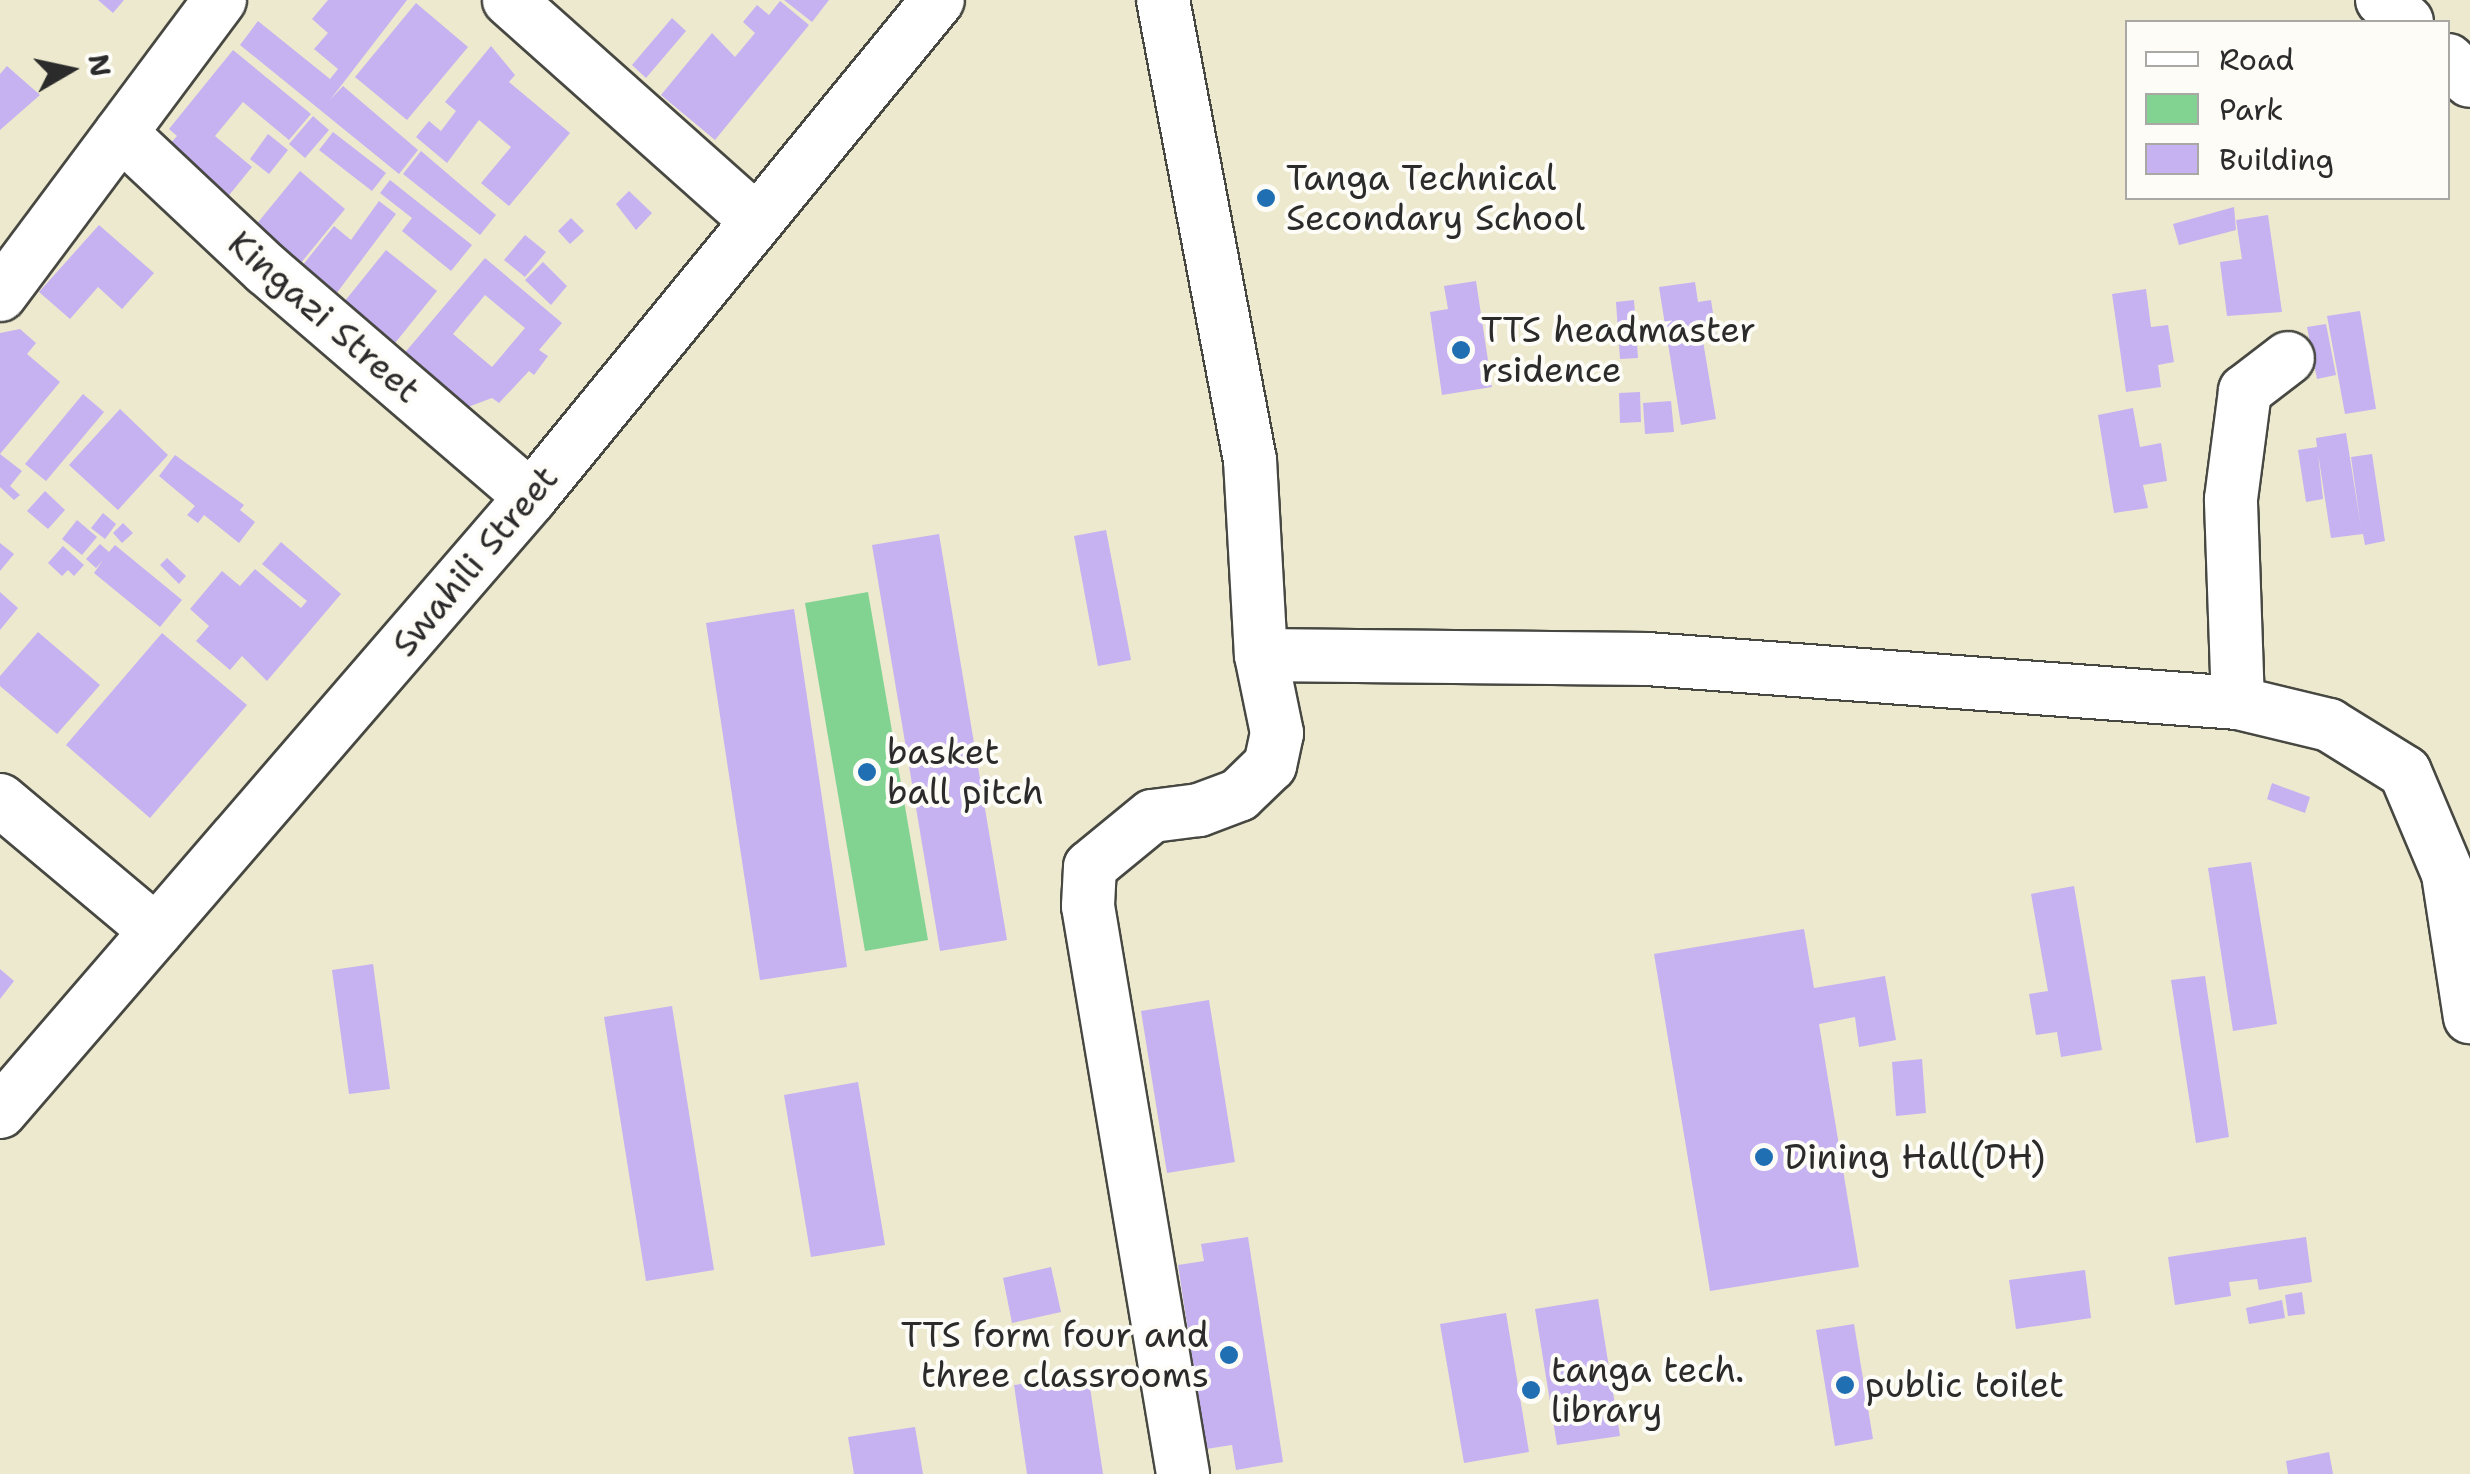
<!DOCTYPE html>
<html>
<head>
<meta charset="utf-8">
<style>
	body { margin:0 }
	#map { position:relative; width:2470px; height:1474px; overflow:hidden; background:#ede9ce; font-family:"Shantell Sans",sans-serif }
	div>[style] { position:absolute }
	.green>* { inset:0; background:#82d292 }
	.building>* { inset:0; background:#c6b1f1 }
	.roads { filter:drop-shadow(2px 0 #484843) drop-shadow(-2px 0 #484843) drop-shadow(0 2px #484843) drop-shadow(0 -2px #484843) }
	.minor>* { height:52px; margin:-26px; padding:0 26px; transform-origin:26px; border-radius:26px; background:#fff }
	.dots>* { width:28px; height:28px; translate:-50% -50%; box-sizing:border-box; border:5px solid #fdfcf7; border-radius:50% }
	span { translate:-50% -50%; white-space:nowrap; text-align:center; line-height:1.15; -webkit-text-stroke:8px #fdfcf7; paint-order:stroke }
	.poi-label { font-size:35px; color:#2b2b2b }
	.left { translate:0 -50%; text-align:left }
	.right { translate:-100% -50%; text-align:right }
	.street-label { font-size:35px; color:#2b2b2b }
	.legend { position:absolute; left:2125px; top:20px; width:325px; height:180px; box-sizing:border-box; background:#fdfcf7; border:2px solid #a9a8a5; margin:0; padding:12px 18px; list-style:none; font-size:30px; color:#2b2b2b }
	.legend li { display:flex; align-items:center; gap:20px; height:50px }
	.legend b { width:50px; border:2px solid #a9a8a5 }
	.north { position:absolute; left:20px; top:20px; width:100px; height:100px; -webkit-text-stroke:8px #fdfcf7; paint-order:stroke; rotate:81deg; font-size:28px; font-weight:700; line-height:40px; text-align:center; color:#2b2b2b }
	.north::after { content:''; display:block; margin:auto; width:35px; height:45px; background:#2b2b2b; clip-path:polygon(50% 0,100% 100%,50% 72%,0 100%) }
</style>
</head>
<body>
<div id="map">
	<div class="green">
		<i style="clip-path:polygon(868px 592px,928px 940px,865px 951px,805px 603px)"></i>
	</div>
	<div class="building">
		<i style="clip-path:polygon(98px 0,124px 0,113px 13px)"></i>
		<i style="clip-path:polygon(328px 0,407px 0,330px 100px,343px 86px,418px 150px,399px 174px,240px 45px,258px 21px,330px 79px,338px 69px,314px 49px,328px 33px,312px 19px)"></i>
		<i style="clip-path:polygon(784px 0,829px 0,812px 22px)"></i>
		<i style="clip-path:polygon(780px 1px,809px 25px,715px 140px,661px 95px,712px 33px,735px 57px,755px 33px,743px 22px,757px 5px,769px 15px)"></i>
		<i style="clip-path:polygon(416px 3px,468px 47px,407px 120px,355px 77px)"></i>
		<i style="clip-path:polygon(672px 18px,686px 31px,646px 78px,632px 65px)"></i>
		<i style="clip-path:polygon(491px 46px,515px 75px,509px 82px,570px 133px,509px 206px,481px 183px,511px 147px,479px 120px,447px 163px,416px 137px,429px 121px,441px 131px,456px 111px,445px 102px)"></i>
		<i style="clip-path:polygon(233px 50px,311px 114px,289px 140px,243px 102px,215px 136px,252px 167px,217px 210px,169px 145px,177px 136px,169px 129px)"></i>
		<i style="clip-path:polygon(7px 66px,40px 95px,0 130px,0 74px)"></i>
		<i style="clip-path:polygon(313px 116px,329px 130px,305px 158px,289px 144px)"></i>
		<i style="clip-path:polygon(333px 132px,386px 173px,372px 191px,319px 150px)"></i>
		<i style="clip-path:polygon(268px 134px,288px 150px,269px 174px,250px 159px)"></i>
		<i style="clip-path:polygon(421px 151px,496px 215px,480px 235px,403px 174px)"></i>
		<i style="clip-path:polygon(300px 171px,345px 209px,296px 269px,251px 231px)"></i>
		<i style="clip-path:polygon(390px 180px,472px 245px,451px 271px,402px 231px,412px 218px,380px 193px)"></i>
		<i style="clip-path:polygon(629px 191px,652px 213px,636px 230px,616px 204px)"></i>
		<i style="clip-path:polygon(379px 201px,396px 214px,333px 298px,298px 271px,334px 226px,351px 240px)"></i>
		<i style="clip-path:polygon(2234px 207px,2236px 230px,2179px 245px,2173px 224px)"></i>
		<i style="clip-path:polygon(2268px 215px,2282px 312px,2227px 316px,2220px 262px,2242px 259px,2236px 220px)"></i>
		<i style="clip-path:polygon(571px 218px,584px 231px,570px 244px,558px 231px)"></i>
		<i style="clip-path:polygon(99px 225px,154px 273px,122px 309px,98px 287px,70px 319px,39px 292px)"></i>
		<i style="clip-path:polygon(525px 235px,546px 252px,525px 277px,504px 260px)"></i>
		<i style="clip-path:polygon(386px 250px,437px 291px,387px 353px,336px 312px)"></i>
		<i style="clip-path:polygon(evenodd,485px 258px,562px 323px,539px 350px,548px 356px,534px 375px,529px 371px,499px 403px,492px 398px,460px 410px,397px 362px,485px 258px,485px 295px,525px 328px,492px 367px,453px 334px,485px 295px)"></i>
		<i style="clip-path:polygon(543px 262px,567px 286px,551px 305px,525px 280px)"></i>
		<i style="clip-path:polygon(1476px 281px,1492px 387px,1442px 395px,1430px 312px,1448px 309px,1444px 286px)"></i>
		<i style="clip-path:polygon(1695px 282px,1698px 302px,1711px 300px,1717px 339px,1703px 341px,1716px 419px,1681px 425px,1659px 287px)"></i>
		<i style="clip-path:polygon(2146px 289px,2151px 327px,2168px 325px,2174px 362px,2158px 365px,2161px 387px,2126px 392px,2112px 294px)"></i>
		<i style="clip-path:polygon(1634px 300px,1638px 358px,1620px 359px,1616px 302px)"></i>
		<i style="clip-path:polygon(2360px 311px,2376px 409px,2345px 414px,2327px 316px)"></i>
		<i style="clip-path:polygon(2326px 324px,2336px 375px,2317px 379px,2307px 327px)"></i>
		<i style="clip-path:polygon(20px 329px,36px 343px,27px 354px,60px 382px,0 454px,0 333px)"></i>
		<i style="clip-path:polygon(1640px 392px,1641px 422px,1620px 423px,1619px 393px)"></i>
		<i style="clip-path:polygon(83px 394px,104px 412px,46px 481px,25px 464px)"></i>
		<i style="clip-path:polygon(1671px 401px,1674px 432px,1645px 434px,1643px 403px)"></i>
		<i style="clip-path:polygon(2133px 408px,2140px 447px,2161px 443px,2167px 481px,2143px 485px,2148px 508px,2114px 513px,2098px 415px)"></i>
		<i style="clip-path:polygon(120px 409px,168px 455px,118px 510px,69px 465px)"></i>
		<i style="clip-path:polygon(2346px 433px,2361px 528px,2351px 457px,2372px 454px,2385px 541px,2365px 545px,2363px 534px,2331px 538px,2318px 453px,2323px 499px,2306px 502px,2298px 450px,2317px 447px,2316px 438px)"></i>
		<i style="clip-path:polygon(0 454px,22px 471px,10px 486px,20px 495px,14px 500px,0 487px)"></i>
		<i style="clip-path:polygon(175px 455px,244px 505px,240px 510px,255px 522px,239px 543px,204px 515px,198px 523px,187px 515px,195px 506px,159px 476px)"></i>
		<i style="clip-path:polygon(45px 491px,65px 510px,48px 529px,27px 511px)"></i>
		<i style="clip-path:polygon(103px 513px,116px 524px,105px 539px,91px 528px)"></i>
		<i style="clip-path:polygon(77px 520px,97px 537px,82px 555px,62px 539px)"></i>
		<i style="clip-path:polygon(123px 523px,133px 533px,122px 543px,113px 533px)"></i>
		<i style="clip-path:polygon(1106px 530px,1131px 660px,1098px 666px,1074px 536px)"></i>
		<i style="clip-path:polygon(939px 534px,1007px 940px,940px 951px,872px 545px)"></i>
		<i style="clip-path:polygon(281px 542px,341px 594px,267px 681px,242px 656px,230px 670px,196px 641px,209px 626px,190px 609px,222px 571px,240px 586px,255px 569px,301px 608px,307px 601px,262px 564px)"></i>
		<i style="clip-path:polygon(0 543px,14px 554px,0 571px)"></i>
		<i style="clip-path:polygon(100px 544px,109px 552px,115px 545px,182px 600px,160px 627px,94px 573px,103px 560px,96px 568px,86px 559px)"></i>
		<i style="clip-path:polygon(63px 546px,84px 565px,74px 576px,68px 570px,62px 576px,48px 563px)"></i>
		<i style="clip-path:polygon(167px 558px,186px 576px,179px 584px,160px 565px)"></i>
		<i style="clip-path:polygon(0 592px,18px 608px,0 630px)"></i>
		<i style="clip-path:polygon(794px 609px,847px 967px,760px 980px,706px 623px)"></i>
		<i style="clip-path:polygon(38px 632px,100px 685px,57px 734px,0 686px,0 676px)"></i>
		<i style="clip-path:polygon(162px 633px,247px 705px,150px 818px,66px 745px)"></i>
		<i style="clip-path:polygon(2272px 783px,2310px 797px,2305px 813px,2267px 799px)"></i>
		<i style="clip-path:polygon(2251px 862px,2277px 1024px,2233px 1031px,2208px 868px)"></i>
		<i style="clip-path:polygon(2074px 886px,2102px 1050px,2061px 1057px,2057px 1032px,2036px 1035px,2029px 994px,2048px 991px,2031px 894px)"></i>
		<i style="clip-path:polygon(1804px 929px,1814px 988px,1885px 976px,1896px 1040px,1859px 1047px,1855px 1017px,1819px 1024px,1859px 1267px,1710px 1291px,1654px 954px)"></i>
		<i style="clip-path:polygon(373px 964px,390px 1089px,349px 1094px,332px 970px)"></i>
		<i style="clip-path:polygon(0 969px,14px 981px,0 999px)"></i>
		<i style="clip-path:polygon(2205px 976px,2229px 1137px,2196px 1143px,2171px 980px)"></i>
		<i style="clip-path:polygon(1209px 1000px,1235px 1162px,1167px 1173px,1141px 1011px)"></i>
		<i style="clip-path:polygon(672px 1006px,714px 1270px,646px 1281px,604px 1017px)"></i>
		<i style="clip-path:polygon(1922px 1059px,1926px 1113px,1896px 1116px,1892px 1062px)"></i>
		<i style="clip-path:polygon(858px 1082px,885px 1245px,811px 1257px,784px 1095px)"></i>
		<i style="clip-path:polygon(1248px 1237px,1283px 1462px,1236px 1470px,1232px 1445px,1206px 1449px,1178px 1265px,1204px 1261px,1201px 1244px)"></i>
		<i style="clip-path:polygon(2306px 1237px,2312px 1282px,2259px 1290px,2257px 1279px,2229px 1282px,2231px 1296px,2175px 1305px,2168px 1257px)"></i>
		<i style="clip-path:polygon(1051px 1267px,1061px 1312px,1012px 1323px,1003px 1278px)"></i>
		<i style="clip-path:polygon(2085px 1270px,2091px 1318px,2016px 1329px,2009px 1280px)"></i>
		<i style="clip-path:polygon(2302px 1292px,2305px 1314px,2288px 1316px,2285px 1295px)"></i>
		<i style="clip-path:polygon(1598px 1299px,1620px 1436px,1557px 1445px,1535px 1309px)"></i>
		<i style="clip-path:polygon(2282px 1300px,2285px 1318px,2249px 1324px,2246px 1308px)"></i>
		<i style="clip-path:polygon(1506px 1313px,1529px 1452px,1464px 1463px,1440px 1324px)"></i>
		<i style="clip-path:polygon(1854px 1324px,1873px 1439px,1835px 1446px,1816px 1330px)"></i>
		<i style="clip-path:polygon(1088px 1374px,1103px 1474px,1027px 1474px,1014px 1385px)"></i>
		<i style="clip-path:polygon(915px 1427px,923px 1474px,854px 1474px,848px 1437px)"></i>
		<i style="clip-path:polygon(2329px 1452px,2333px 1474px,2288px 1474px,2286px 1461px)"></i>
	</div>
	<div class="roads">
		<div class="minor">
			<i style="left:509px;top:0;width:328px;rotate:41.7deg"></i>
			<i style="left:1163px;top:0;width:468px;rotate:79.3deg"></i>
			<i style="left:1250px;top:460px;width:195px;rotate:86.8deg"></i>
			<i style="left:1261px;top:655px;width:80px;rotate:78.4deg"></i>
			<i style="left:1277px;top:733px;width:33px;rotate:102deg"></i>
			<i style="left:1270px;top:765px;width:43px;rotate:135.9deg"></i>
			<i style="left:1239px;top:795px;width:43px;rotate:159.4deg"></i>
			<i style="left:1199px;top:810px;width:47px;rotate:172.7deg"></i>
			<i style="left:1152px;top:816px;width:80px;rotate:140.6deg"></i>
			<i style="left:1090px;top:867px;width:39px;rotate:93deg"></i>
			<i style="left:1088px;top:906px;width:576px;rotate:80.5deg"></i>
			<i style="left:2382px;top:0;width:33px;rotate:41deg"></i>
			<i style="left:2448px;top:60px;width:30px;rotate:44deg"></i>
			<i style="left:121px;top:133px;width:200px;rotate:43.2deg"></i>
			<i style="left:267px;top:270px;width:348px;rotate:40.7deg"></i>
			<i style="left:0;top:295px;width:368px;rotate:-53.3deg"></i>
			<i style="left:1261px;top:655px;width:386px;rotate:0.6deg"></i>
			<i style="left:1647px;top:659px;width:593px;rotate:4.26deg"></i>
			<i style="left:2238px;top:703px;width:94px;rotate:13.6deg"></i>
			<i style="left:2329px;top:725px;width:89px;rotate:31.7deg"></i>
			<i style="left:2405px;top:772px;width:111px;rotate:67.1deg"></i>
			<i style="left:2448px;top:874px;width:145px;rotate:81.3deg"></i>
			<i style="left:2238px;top:703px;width:204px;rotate:-92deg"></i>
			<i style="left:2231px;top:499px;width:109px;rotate:-82.6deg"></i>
			<i style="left:2245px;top:391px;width:54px;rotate:-37.5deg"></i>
			<i style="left:0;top:800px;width:204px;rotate:40deg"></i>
			<i style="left:0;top:1112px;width:813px;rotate:-49.19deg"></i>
			<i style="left:531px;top:497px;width:642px;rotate:-50.69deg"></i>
		</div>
	</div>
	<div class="dots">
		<i style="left:1266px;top:198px;background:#1f6fb2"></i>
		<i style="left:1461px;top:350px;background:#1f6fb2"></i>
		<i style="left:867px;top:772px;background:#1f6fb2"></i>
		<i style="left:1764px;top:1157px;background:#1f6fb2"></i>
		<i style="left:1229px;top:1355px;background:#1f6fb2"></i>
		<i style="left:1845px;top:1385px;background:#1f6fb2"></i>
		<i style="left:1531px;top:1390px;background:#1f6fb2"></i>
	</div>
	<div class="poi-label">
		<span class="left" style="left:1286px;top:198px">Tanga Technical<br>Secondary School</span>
		<span class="left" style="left:1481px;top:350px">TTS headmaster<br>rsidence</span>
		<span class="left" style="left:887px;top:772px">basket<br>ball pitch</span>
		<span class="left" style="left:1784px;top:1157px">Dining Hall(DH)</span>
		<span class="right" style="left:1209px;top:1355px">TTS form four and<br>three classrooms</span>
		<span class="left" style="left:1551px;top:1390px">tanga tech.<br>library</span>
		<span class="left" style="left:1865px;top:1385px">public toilet</span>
	</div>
	<div class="street-label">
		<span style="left:324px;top:317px;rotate:41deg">Kingazi Street</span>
		<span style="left:475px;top:561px;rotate:-50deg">Swahili Street</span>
	</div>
	<ul class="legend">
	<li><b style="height:12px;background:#fff"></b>Road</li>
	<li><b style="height:28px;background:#82d292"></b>Park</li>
	<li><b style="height:28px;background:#c6b1f1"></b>Building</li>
	</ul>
	<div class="north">N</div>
</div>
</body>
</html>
